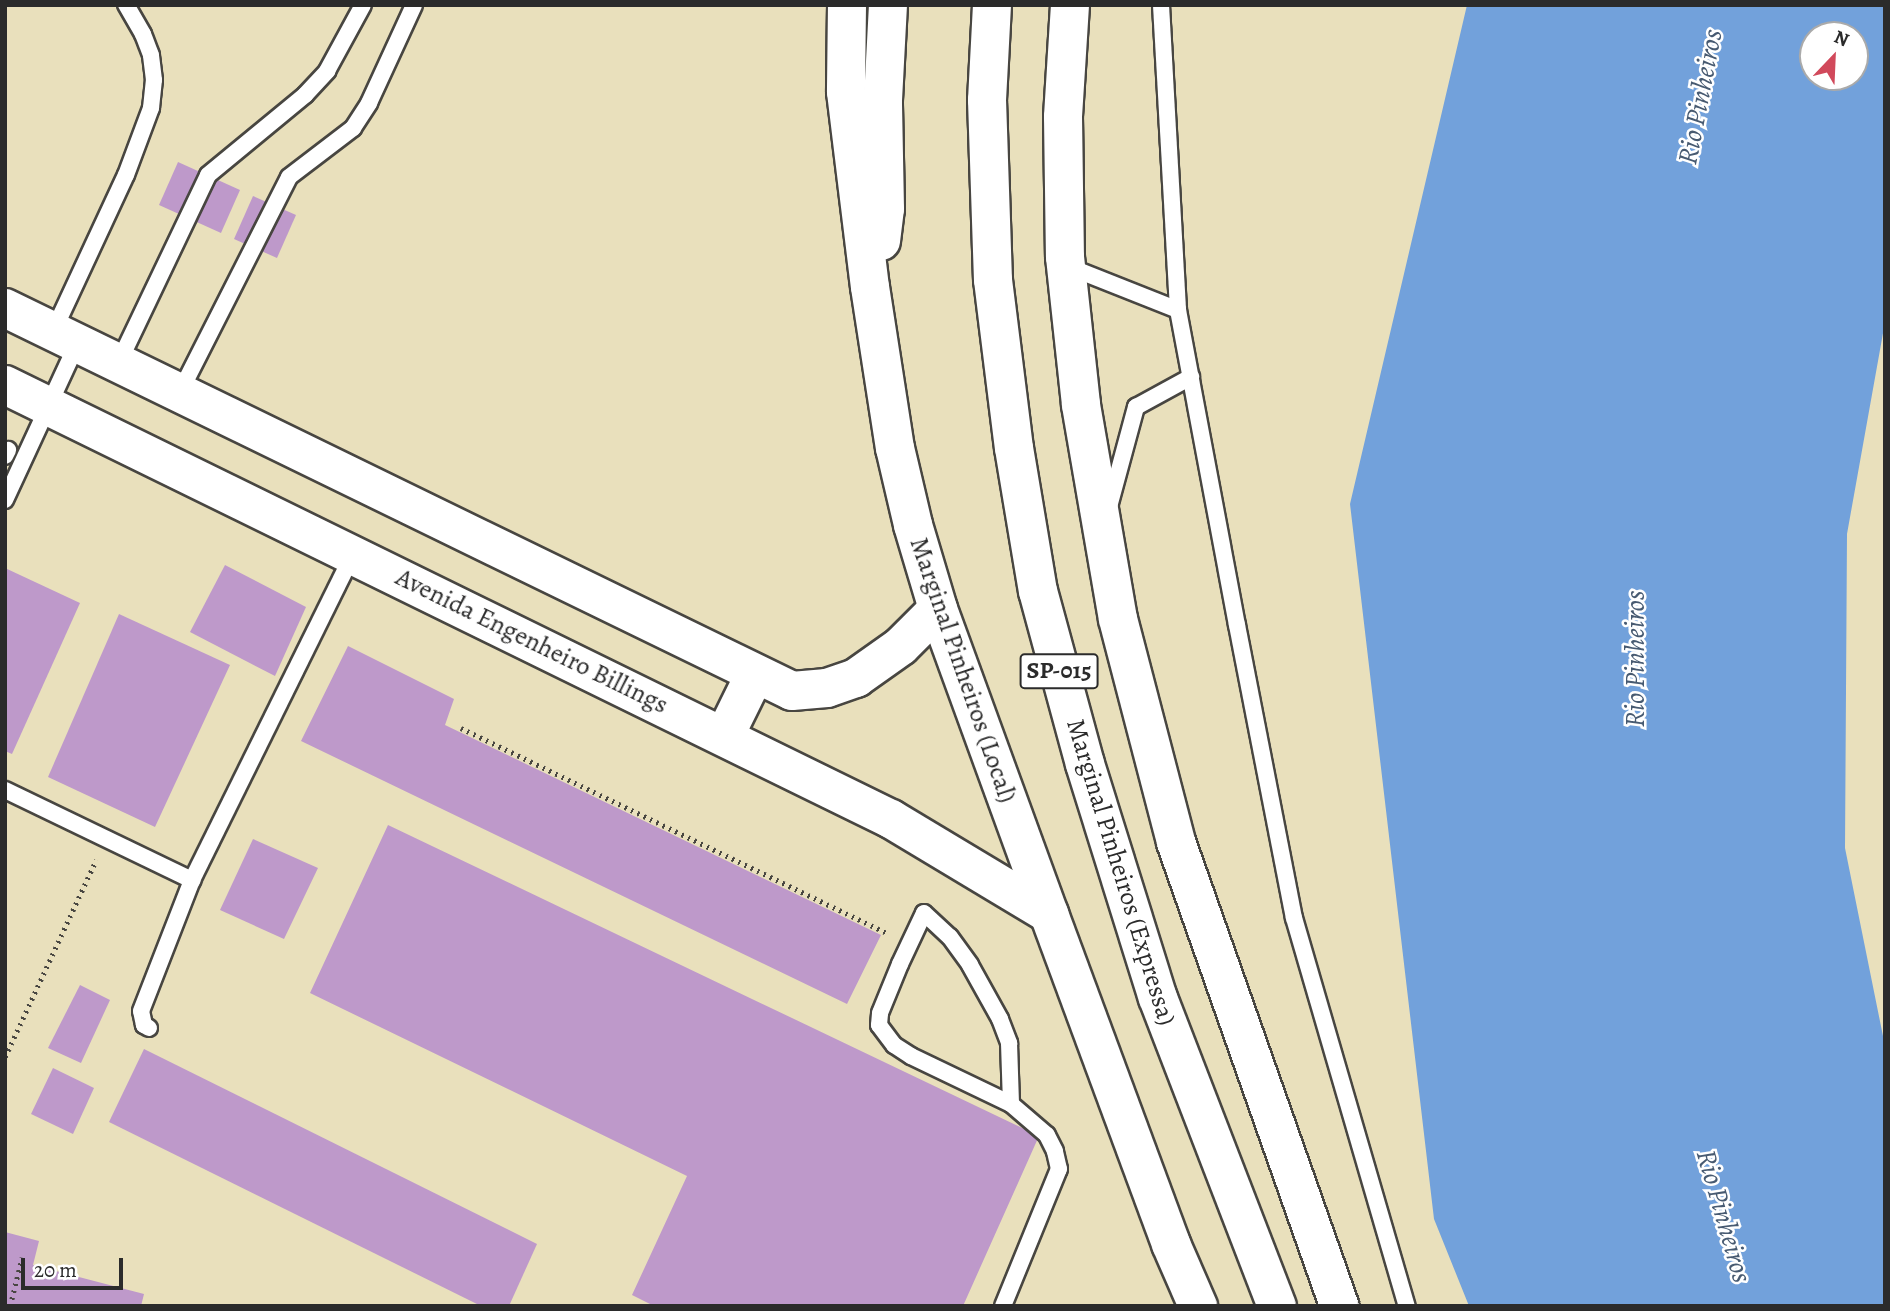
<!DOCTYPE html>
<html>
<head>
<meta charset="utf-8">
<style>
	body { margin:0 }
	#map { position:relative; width:1890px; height:1311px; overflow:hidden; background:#e9e0bc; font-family:Alegreya,serif }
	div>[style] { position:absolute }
	.water>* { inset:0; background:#72a1db }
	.building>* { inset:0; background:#be99ca }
	.path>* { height:4.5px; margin-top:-2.25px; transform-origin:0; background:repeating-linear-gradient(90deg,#484641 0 2px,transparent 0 7px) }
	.roads { filter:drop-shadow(2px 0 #484641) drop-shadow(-2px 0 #484641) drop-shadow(0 2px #484641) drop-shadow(0 -2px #484641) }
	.lane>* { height:16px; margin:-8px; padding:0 8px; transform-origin:8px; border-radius:8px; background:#fff }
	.secondary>* { height:38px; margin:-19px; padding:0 19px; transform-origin:19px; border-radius:19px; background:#fff }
	.highway>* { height:38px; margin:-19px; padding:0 19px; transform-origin:19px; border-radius:19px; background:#fff }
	span { translate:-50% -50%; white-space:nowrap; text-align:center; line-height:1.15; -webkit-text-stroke:5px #fff; paint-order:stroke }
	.shield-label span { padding:2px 5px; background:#fff; border:2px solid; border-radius:5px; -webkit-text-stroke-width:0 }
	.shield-label { font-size:24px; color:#2b2b2b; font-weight:700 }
	.street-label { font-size:26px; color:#2b2b2b }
	.water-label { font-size:28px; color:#475a71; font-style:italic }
	.frame { position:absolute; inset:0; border:7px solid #2b2b2b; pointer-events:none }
	.north { position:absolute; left:1799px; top:21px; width:70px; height:70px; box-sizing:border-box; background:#fff; border:2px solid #aaa; border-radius:50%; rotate:23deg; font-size:19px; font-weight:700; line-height:28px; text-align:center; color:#2b2b2b }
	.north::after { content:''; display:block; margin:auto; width:24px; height:32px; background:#d1495b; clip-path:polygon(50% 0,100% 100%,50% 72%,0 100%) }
	.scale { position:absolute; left:21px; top:1258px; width:102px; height:32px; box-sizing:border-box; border:4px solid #2b2b2b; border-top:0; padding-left:9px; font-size:21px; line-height:24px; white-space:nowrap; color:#2b2b2b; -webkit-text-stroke:5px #fff; paint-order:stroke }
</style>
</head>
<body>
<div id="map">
	<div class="water">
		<i style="clip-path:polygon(evenodd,1467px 5px,1885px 5px,1885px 322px,1847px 534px,1845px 848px,1885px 1046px,1885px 1306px,1469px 1306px,1434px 1219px,1350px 504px,1467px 5px,1813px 35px,1855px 35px,1855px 77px,1813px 77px,1813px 35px)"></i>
	</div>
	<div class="building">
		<i style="clip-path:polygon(178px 162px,240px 190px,221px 233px,159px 205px)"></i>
		<i style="clip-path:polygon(253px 196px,296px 215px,277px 258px,234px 239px)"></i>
		<i style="clip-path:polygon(225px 565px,306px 607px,275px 676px,190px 632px)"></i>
		<i style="clip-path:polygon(5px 568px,80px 603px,12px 754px,5px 751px)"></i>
		<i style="clip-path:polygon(119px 614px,230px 665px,155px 827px,48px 777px)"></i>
		<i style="clip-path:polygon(348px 646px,454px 699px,445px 725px,881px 935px,847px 1004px,301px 741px)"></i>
		<i style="clip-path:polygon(388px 825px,1039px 1136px,963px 1306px,654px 1306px,632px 1295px,687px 1176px,310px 993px)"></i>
		<i style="clip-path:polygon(253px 839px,318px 868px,284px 939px,220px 910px)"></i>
		<i style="clip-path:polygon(80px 985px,110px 1000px,81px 1063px,48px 1048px)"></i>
		<i style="clip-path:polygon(144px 1049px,537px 1244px,509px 1306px,481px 1306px,109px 1122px)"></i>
		<i style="clip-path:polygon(53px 1068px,94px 1088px,73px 1134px,31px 1114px)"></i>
		<i style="clip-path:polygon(5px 1232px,39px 1241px,33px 1265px,144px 1294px,141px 1306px,5px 1306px)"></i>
	</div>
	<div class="path">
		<i style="left:461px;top:728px;width:475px;rotate:25.7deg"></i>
		<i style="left:5px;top:1057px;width:217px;rotate:-65.2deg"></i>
		<i style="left:10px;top:1306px;width:50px;rotate:-76.2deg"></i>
	</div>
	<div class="roads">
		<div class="lane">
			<i style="left:1161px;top:5px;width:305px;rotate:86.8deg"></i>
			<i style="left:1178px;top:310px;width:320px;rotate:79.4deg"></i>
			<i style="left:1237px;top:625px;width:298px;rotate:79deg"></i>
			<i style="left:1294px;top:918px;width:404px;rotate:73.8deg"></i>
			<i style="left:1067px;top:266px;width:119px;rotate:21.6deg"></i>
			<i style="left:53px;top:332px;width:173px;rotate:-65.1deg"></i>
			<i style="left:126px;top:175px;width:72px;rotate:-69.5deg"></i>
			<i style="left:151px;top:108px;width:28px;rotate:-84deg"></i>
			<i style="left:154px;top:80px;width:25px;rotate:-97deg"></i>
			<i style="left:151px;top:55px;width:22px;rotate:-111deg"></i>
			<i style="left:143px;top:34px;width:34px;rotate:-120deg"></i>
			<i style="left:118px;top:364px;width:209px;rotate:-64.5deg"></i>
			<i style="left:208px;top:175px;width:126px;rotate:-39.5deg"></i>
			<i style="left:305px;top:95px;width:33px;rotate:-47deg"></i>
			<i style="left:327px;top:71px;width:75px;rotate:-61.4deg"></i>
			<i style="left:179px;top:394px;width:243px;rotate:-63.1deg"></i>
			<i style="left:289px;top:177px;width:81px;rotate:-37.4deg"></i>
			<i style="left:353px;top:128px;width:30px;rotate:-57deg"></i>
			<i style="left:369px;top:103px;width:108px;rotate:-65.3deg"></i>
			<i style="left:5px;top:456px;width:7px;rotate:-63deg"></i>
			<i style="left:5px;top:500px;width:172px;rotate:-65.2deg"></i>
			<i style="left:1109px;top:507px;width:104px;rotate:-74.9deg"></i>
			<i style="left:1136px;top:407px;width:63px;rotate:-28.6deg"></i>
			<i style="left:5px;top:790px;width:208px;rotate:25.7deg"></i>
			<i style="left:924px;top:913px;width:35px;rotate:43deg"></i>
			<i style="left:950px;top:937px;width:34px;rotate:54deg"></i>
			<i style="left:970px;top:965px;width:62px;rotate:60.9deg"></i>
			<i style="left:1000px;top:1019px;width:26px;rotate:69deg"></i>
			<i style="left:1009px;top:1043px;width:61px;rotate:88.1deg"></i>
			<i style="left:1011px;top:1104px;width:111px;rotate:-154.4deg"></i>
			<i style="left:911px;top:1056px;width:20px;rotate:-147deg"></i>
			<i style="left:894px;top:1045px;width:25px;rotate:-127deg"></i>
			<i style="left:879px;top:1025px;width:12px;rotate:-85deg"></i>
			<i style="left:880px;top:1013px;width:53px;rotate:-67.8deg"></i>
			<i style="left:900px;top:964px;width:56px;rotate:-64.8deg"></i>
			<i style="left:149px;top:1028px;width:6px;rotate:-149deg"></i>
			<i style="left:144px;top:1025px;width:14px;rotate:-102deg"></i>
			<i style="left:141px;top:1011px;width:141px;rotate:-68.7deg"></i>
			<i style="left:192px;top:880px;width:364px;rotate:-63.7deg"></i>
			<i style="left:1003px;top:1306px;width:148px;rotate:-67.8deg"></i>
			<i style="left:1059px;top:1169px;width:18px;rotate:-103deg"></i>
			<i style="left:1055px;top:1151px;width:18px;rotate:-117deg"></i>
			<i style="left:1047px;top:1135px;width:48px;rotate:-139.3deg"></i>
		</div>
		<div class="secondary">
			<i style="left:5px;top:308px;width:875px;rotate:25.95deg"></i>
			<i style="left:792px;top:691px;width:35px;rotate:-5deg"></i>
			<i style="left:827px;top:688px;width:31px;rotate:-19deg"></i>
			<i style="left:856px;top:678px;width:55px;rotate:-35.4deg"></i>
			<i style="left:901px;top:646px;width:52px;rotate:-45deg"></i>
			<i style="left:5px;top:385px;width:987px;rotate:26.1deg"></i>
			<i style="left:891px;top:819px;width:184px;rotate:31deg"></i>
			<i style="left:725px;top:735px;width:68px;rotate:-63.8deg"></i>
		</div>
		<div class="highway">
			<i style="left:847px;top:5px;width:87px;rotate:90.7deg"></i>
			<i style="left:846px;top:92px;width:196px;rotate:83deg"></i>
			<i style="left:870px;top:287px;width:163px;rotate:81.2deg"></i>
			<i style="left:895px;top:448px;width:79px;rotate:76.8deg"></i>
			<i style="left:913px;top:525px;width:88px;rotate:73.4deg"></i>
			<i style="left:938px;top:609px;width:325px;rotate:70deg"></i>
			<i style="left:1049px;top:914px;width:352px;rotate:69.7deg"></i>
			<i style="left:1171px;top:1244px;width:68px;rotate:66.5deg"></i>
			<i style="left:992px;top:5px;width:95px;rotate:93deg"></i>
			<i style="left:987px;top:100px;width:180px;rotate:88.1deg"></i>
			<i style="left:993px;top:280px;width:169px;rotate:82.9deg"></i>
			<i style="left:1014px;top:448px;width:145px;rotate:80.5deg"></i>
			<i style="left:1038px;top:591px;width:179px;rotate:74.8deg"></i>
			<i style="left:1085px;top:764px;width:245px;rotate:72.7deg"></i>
			<i style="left:1158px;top:998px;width:330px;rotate:68.9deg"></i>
			<i style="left:1070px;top:5px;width:112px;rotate:93.6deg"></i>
			<i style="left:1063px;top:117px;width:140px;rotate:89.2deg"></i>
			<i style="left:1065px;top:257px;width:149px;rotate:83.8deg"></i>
			<i style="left:1081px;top:405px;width:217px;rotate:80.2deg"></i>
			<i style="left:1118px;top:619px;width:230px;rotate:75.4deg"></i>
			<i style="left:1176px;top:842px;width:492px;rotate:70.6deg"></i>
			<i style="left:881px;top:241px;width:32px;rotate:-83deg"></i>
			<i style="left:885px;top:209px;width:109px;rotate:-91.1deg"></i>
			<i style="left:883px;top:100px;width:95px;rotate:-87deg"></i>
		</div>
	</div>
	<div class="shield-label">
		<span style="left:1059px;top:671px">SP-015</span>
	</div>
	<div class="street-label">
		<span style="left:532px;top:641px;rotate:26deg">Avenida Engenheiro Billings</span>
		<span style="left:963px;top:670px;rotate:71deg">Marginal Pinheiros (Local)</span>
		<span style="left:1121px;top:872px;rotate:73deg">Marginal Pinheiros (Expressa)</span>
	</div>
	<div class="water-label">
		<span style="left:1700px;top:97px;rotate:-79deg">Rio Pinheiros</span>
		<span style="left:1635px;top:659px;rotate:-90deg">Rio Pinheiros</span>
		<span style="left:1724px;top:1216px;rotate:74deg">Rio Pinheiros</span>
	</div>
	<div class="frame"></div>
	<div class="north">N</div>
	<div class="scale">20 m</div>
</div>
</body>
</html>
